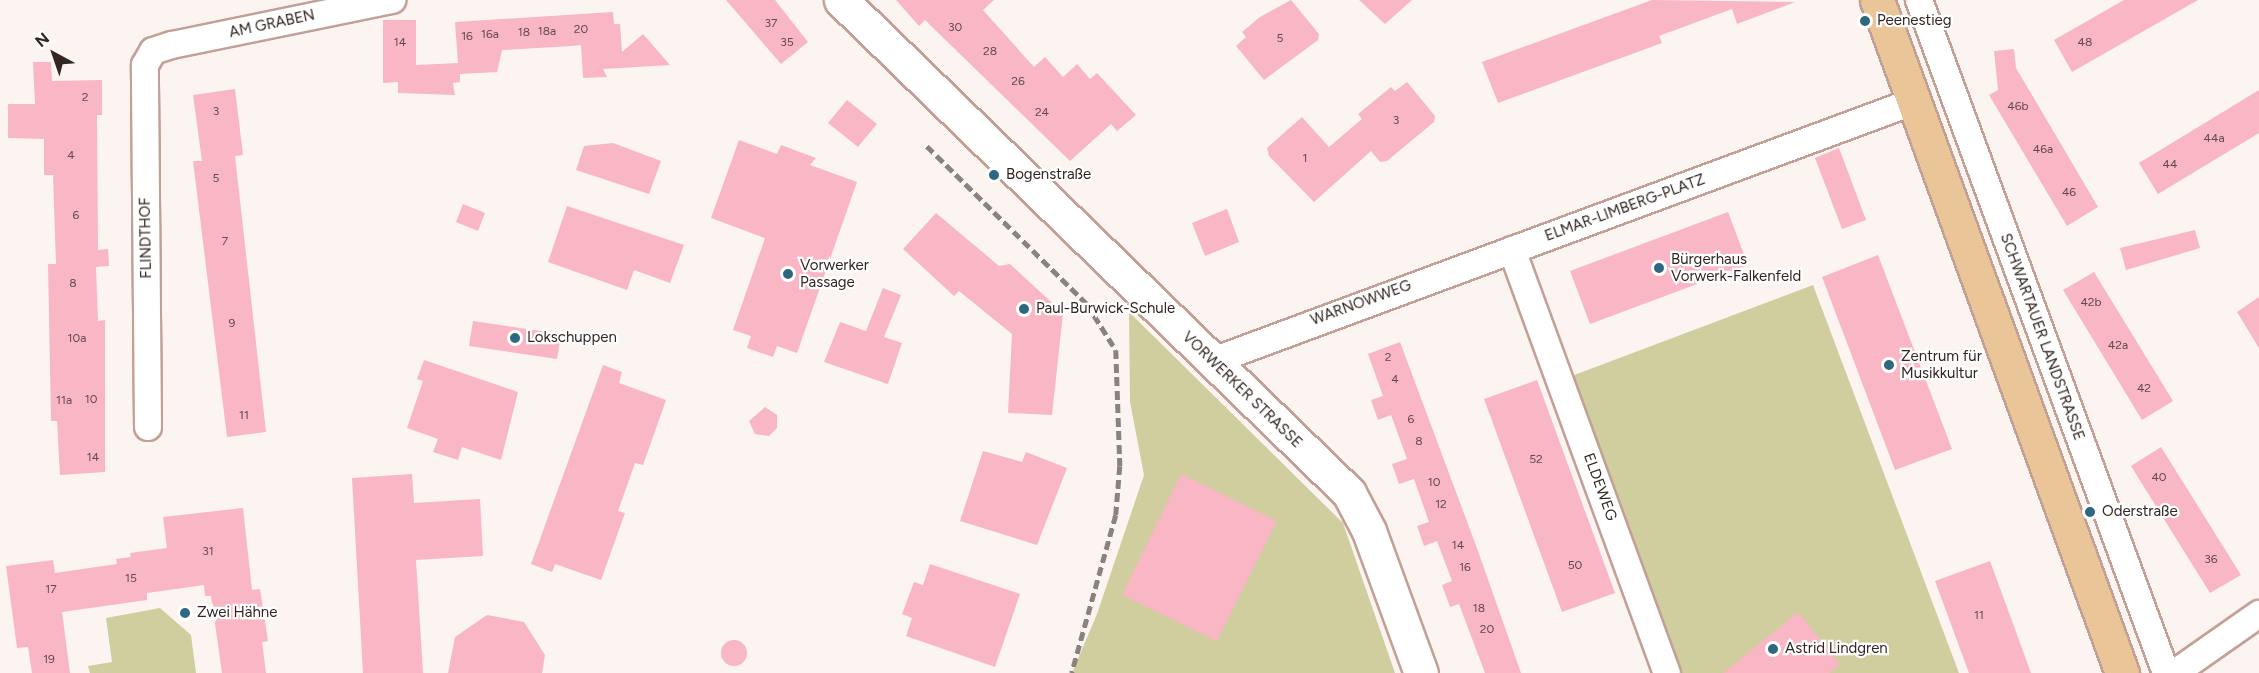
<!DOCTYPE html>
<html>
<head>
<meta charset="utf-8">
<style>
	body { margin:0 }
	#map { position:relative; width:2259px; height:673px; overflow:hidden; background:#fcf4f1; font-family:Figtree,sans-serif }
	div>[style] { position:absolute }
	.green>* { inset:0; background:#d0cd9e }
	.building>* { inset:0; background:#f9b6c5 }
	.round { border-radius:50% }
	.roads { filter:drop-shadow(2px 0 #c3a096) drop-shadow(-2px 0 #c3a096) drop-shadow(0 2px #c3a096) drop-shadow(0 -2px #c3a096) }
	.street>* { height:26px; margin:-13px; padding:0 13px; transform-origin:13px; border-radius:13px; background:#fff }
	.secondary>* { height:33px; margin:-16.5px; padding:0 16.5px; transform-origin:16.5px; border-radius:16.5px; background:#fff }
	.primary>* { height:33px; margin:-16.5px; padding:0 16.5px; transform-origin:16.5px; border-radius:16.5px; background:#e9c597 }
	.rail>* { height:4.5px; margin-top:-2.25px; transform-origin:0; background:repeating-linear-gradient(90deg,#8c817e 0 9px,transparent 0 13.5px) }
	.dots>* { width:16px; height:16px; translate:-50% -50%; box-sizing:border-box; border:3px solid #fff; border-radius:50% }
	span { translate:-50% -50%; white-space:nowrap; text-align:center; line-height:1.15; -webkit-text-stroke:4.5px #fff; paint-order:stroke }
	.number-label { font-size:12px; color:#644a4b }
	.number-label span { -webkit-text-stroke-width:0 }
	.poi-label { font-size:15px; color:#332622 }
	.left { translate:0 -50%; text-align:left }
	.street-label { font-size:15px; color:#332622 }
	.north { position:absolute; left:24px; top:24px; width:60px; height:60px; -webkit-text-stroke:4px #fff; paint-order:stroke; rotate:320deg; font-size:16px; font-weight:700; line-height:24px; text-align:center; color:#332622 }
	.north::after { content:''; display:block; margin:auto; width:21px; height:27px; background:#332622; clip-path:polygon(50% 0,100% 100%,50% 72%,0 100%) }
</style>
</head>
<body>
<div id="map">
	<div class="green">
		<i style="clip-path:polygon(1813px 285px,1959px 673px,1667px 673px,1561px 380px)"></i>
		<i style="clip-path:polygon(1129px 312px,1343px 523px,1395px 673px,1072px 673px,1097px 614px,1144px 475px,1130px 402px)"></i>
		<i style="clip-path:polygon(160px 608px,191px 635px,196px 673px,90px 673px,88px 666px,112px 662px,106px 618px)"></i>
	</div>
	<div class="building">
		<i style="clip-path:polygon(726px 0,775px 0,808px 42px,781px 64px)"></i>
		<i style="clip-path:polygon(896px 0,994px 0,983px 10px,1034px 67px,1045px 57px,1063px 77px,1077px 64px,1090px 79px,1097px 73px,1136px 115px,1117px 131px,1111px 124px,1070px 161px,925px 20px,919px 26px)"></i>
		<i style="clip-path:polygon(1291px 0,1319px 34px,1318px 40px,1264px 80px,1236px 46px,1246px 37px,1242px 32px,1260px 17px)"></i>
		<i style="clip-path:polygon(1359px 0,1412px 0,1385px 24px)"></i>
		<i style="clip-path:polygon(1652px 0,1795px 2px,1737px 24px,1732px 9px,1659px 36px,1662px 43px,1498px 103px,1482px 62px)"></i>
		<i style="clip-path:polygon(2124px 0,2198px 0,2072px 72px,2054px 40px)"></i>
		<i style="clip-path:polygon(613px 12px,614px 24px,620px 24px,622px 52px,643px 34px,670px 65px,603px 69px,607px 77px,583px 78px,581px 45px,571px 46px,502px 50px,497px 72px,460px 74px,460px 82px,453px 83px,455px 95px,398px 93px,398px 82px,383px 83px,383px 20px,416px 20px,416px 65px,458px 63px,455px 22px)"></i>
		<i style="clip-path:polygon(2014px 49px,2016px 68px,2098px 207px,2067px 226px,1989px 95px,1998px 90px,1994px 51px)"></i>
		<i style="clip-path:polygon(33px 62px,51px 62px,52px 81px,102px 80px,102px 115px,97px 115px,98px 250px,108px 249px,109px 266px,96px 267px,98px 321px,105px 320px,105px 472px,60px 475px,57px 421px,51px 421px,48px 264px,56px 264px,53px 175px,44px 175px,44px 139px,8px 138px,8px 104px,35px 104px)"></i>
		<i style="clip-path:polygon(1407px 82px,1435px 116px,1434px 122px,1387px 161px,1380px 162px,1371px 151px,1314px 202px,1269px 156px,1267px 148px,1302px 117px,1329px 147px,1362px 119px,1358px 114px,1391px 87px,1395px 91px)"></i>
		<i style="clip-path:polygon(235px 89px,243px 155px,235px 156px,266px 432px,227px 437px,193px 161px,202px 161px,193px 95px)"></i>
		<i style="clip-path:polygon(2259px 90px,2259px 133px,2158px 194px,2139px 163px)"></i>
		<i style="clip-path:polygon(847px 100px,877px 124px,858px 147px,828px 123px)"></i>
		<i style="clip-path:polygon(739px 140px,777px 154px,781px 145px,816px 158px,810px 165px,857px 182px,797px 353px,777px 346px,773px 357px,747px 348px,751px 336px,733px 330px,765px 238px,711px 218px)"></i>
		<i style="clip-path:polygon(613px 143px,661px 161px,649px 194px,576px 170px,584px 146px)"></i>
		<i style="clip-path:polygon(1839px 148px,1866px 220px,1842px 229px,1815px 158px)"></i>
		<i style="clip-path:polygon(463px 204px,485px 213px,478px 231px,456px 222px)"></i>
		<i style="clip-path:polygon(567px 206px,684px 245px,670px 283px,634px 270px,627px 290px,548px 262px)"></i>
		<i style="clip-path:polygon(1227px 209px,1239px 242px,1205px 256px,1192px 223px)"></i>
		<i style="clip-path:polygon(1728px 212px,1748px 265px,1590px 324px,1570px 271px)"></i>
		<i style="clip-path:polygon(936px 213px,999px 266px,1010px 264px,1063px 313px,1052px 415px,1008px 413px,1012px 334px,959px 291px,954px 296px,903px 249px)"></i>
		<i style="clip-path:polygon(2195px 230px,2200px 248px,2126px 270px,2120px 248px)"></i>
		<i style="clip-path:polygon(1878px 255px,1952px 449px,1895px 470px,1822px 277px)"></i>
		<i style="clip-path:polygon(2094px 272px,2173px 401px,2142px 420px,2063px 290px)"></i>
		<i style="clip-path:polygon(883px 288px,901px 295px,884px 337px,902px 343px,888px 384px,824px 362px,840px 322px,866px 331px)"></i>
		<i style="clip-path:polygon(2259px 297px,2259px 348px,2237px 312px)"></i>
		<i style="clip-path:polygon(473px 321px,561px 334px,557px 359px,469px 346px)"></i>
		<i style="clip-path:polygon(1400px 342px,1478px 551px,1521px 673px,1485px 673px,1459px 604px,1450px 607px,1442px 585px,1452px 581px,1437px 541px,1424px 546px,1417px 526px,1429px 522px,1414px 479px,1399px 484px,1392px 464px,1407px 459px,1391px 415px,1378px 420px,1371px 400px,1383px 396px,1368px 354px)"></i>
		<i style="clip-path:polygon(424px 360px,518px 392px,501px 460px,462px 447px,458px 460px,433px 452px,438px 439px,407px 428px,423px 381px,417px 379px)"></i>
		<i style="clip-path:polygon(603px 365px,622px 372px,619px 383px,666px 400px,643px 465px,635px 463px,618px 511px,625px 513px,601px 580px,555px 564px,552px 572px,531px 564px)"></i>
		<i style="clip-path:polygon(1537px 380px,1615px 593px,1562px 612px,1484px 399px)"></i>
		<i style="clip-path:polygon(765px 407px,777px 415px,777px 428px,769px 436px,755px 434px,749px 421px)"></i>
		<i style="clip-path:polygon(2161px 447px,2241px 575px,2210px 593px,2131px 466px)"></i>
		<i style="clip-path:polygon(983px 451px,1022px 462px,1026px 452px,1067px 468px,1037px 545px,960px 521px)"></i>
		<i style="clip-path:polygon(412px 474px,414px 503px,480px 499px,483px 556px,416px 560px,423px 673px,363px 673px,352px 478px)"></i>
		<i style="clip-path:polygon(1181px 474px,1277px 521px,1217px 641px,1122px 595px)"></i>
		<i style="clip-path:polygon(243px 508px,252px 590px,260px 589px,268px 641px,262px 642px,266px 673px,222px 673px,211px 596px,205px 596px,204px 585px,147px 593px,147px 600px,62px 612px,70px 673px,32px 673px,28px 647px,17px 648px,6px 566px,53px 560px,55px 573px,117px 564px,116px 559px,131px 557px,130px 553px,167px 548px,163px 517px)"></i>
		<i style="clip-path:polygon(1990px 561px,2031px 673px,1969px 673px,1935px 581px)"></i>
		<i style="clip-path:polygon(930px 564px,1020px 594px,995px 667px,906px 636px,912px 618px,902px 614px,914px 582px,923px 585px)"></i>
		<i style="clip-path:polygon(1798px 612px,1840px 664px,1829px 673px,1723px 673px)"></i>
		<i style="clip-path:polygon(487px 615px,524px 622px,545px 655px,542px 673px,448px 673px,455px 637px)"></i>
		<i class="round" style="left:721px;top:640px;width:26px;height:26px"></i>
	</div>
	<div class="roads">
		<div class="street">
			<i style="left:1919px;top:0;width:717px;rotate:69.85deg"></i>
			<i style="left:1512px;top:250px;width:451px;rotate:69.9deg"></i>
			<i style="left:1213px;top:361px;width:749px;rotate:-20.32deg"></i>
			<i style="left:148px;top:427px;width:362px;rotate:-90.5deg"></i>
			<i style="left:145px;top:65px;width:16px;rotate:-60deg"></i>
			<i style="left:153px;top:51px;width:20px;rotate:-18deg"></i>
			<i style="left:172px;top:45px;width:225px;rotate:-11.6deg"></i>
			<i style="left:2175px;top:673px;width:103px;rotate:-35.1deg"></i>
		</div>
		<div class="secondary">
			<i style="left:841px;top:0;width:708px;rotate:44.14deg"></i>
			<i style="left:1349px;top:493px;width:43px;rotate:62.2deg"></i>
			<i style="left:1369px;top:531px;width:151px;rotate:69.9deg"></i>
		</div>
		<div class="primary">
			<i style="left:1877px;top:0;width:716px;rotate:70deg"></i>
		</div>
	</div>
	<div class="rail">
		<i style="left:927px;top:146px;width:225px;rotate:44.6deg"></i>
		<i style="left:1087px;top:304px;width:54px;rotate:57.8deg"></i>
		<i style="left:1116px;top:350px;width:116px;rotate:88deg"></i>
		<i style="left:1120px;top:466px;width:49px;rotate:94.7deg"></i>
		<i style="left:1116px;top:515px;width:164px;rotate:105.6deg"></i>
	</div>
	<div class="dots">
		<i style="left:1865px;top:21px;background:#2d6780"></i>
		<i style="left:994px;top:175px;background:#2d6780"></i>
		<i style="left:1659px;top:268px;background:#2d6780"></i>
		<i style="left:788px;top:274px;background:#2d6780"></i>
		<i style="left:1024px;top:309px;background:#2d6780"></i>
		<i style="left:515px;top:338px;background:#2d6780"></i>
		<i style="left:1889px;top:365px;background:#2d6780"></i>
		<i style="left:2090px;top:512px;background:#2d6780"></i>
		<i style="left:185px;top:613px;background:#2d6780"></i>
		<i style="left:1773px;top:649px;background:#2d6780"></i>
	</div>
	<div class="number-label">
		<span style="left:771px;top:24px">37</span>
		<span style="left:955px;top:28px">30</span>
		<span style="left:581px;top:30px">20</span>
		<span style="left:547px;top:32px">18a</span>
		<span style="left:524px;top:33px">18</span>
		<span style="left:490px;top:35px">16a</span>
		<span style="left:467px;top:37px">16</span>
		<span style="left:1280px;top:39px">5</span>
		<span style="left:400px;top:43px">14</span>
		<span style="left:787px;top:43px">35</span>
		<span style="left:2085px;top:43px">48</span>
		<span style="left:990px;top:52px">28</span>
		<span style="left:1018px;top:82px">26</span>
		<span style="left:85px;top:98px">2</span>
		<span style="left:2018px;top:107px">46b</span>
		<span style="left:216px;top:112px">3</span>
		<span style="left:1042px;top:113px">24</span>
		<span style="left:1396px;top:121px">3</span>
		<span style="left:2214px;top:139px">44a</span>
		<span style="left:2043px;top:150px">46a</span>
		<span style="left:71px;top:156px">4</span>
		<span style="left:1305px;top:159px">1</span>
		<span style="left:2170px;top:165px">44</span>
		<span style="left:216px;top:179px">5</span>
		<span style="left:2069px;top:193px">46</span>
		<span style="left:76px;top:216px">6</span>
		<span style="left:225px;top:242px">7</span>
		<span style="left:73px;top:284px">8</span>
		<span style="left:2091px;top:303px">42b</span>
		<span style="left:232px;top:324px">9</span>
		<span style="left:77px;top:339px">10a</span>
		<span style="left:2118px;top:346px">42a</span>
		<span style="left:1388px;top:358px">2</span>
		<span style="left:1395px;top:380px">4</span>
		<span style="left:2144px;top:389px">42</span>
		<span style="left:91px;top:400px">10</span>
		<span style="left:64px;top:401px">11a</span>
		<span style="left:244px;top:416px">11</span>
		<span style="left:1411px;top:420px">6</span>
		<span style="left:1419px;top:442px">8</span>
		<span style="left:93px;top:458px">14</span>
		<span style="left:1536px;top:460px">52</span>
		<span style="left:2159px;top:478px">40</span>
		<span style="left:1434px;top:483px">10</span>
		<span style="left:1441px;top:505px">12</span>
		<span style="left:1458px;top:546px">14</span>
		<span style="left:208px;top:552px">31</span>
		<span style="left:2211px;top:560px">36</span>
		<span style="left:1575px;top:566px">50</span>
		<span style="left:1465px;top:568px">16</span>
		<span style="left:131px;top:579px">15</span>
		<span style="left:51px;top:590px">17</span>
		<span style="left:1479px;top:609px">18</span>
		<span style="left:1979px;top:616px">11</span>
		<span style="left:1487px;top:630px">20</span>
		<span style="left:49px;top:660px">19</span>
	</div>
	<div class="poi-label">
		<span class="left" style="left:1877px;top:21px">Peenestieg</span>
		<span class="left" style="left:1006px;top:175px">Bogenstraße</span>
		<span class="left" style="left:1671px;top:268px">Bürgerhaus<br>Vorwerk-Falkenfeld</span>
		<span class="left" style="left:800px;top:274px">Vorwerker<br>Passage</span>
		<span class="left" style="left:1036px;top:309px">Paul-Burwick-Schule</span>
		<span class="left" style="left:527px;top:338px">Lokschuppen</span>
		<span class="left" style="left:1901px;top:365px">Zentrum für<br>Musikkultur</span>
		<span class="left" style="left:2102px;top:512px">Oderstraße</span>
		<span class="left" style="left:197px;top:613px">Zwei Hähne</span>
		<span class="left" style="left:1785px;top:649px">Astrid Lindgren</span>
	</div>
	<div class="street-label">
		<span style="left:272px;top:24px;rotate:-12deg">AM GRABEN</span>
		<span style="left:1625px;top:208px;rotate:-20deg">ELMAR-LIMBERG-PLATZ</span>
		<span style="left:146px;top:238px;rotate:-91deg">FLINDTHOF</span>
		<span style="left:1361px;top:303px;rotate:-20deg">WARNOWWEG</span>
		<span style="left:2042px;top:337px;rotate:70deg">SCHWARTAUER LANDSTRASSE</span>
		<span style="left:1242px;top:390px;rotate:44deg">VORWERKER STRASSE</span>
		<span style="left:1600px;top:487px;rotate:70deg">ELDEWEG</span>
	</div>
	<div class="north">N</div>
</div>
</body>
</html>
